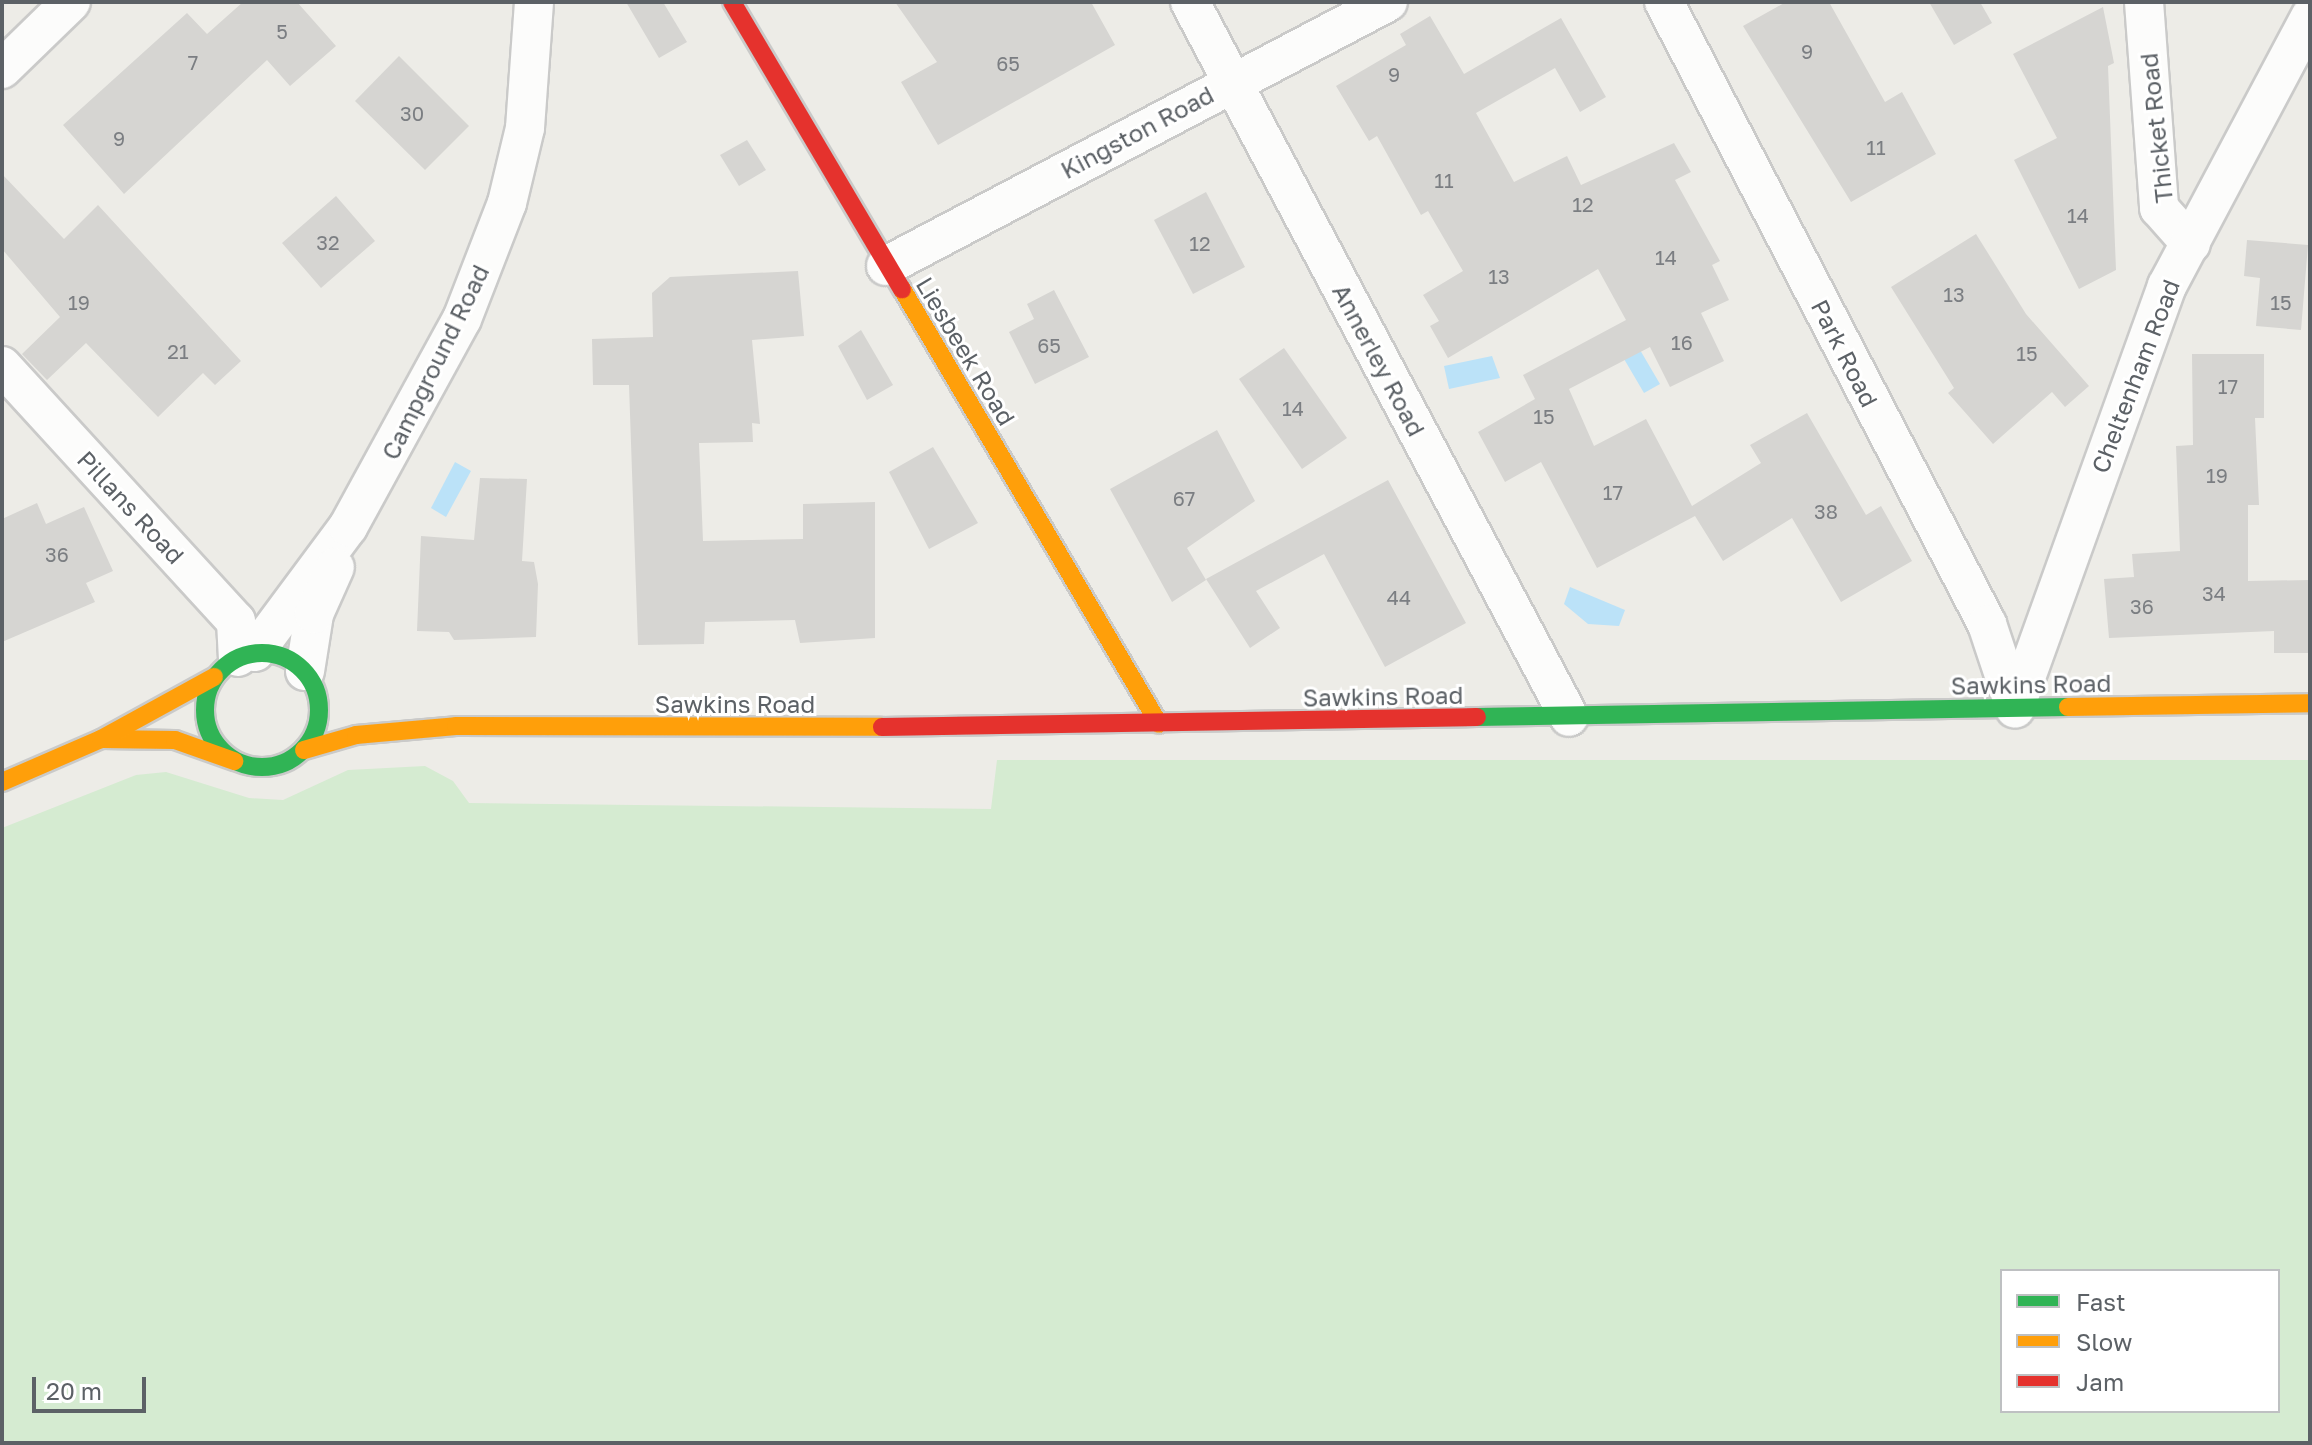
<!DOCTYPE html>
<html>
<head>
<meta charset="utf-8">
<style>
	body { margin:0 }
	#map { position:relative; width:2312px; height:1445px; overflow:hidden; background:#edece7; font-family:"Golos Text",sans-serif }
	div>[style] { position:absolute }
	.green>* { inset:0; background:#d5ebd1 }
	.water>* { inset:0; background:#bbe2f8 }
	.building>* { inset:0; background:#d6d5d2 }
	.roads { filter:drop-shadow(2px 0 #cacac9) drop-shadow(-2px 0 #cacac9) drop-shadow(0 2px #cacac9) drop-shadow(0 -2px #cacac9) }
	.street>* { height:38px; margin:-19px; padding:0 19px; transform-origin:19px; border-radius:19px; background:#fcfcfb }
	.fast>* { height:18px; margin:-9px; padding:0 9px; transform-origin:9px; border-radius:9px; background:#30b455 }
	.fast>.ring { margin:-9px; padding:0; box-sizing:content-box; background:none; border:18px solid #30b455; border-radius:50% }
	.slow>* { height:18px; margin:-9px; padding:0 9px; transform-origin:9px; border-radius:9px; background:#ff9f0a }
	.jam>* { height:18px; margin:-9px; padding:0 9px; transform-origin:9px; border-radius:9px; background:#e5322d }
	span { translate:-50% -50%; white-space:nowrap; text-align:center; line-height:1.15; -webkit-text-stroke:6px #fff; paint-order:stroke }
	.number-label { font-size:20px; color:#7b7e82 }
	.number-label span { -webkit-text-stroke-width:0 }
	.street-label { font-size:24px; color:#5c6166 }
	.frame { position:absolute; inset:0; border:4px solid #5c6166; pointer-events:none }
	.legend { position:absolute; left:2000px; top:1269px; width:280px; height:144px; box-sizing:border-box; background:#fff; border:2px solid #bec0c2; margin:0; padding:10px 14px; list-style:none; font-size:24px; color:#5c6166 }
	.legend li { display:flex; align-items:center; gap:16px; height:40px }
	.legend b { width:40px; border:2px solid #bec0c2 }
	.scale { position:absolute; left:32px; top:1377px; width:114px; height:36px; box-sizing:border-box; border:4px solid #5c6166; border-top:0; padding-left:10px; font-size:24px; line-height:28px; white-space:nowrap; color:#5c6166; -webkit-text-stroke:6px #fff; paint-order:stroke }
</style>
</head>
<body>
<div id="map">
	<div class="green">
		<i style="clip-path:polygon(evenodd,997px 760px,2310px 760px,2310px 1443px,2px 1443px,2px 828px,136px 775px,166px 772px,249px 798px,283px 800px,348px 770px,425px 766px,453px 781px,469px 803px,991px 809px,997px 760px,2002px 1271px,2278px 1271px,2278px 1411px,2002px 1411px,2002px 1271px)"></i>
	</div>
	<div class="water">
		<i style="clip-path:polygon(1633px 338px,1660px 384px,1644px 393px,1617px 347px)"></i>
		<i style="clip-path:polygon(1492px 356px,1500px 378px,1449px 389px,1444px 366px)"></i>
		<i style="clip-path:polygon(455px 462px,471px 471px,446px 517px,431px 508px)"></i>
		<i style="clip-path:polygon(1570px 587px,1625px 610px,1619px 626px,1588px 624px,1564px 604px)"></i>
	</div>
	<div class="building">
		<i style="clip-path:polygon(243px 2px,297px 2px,336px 46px,290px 86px,267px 60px,124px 194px,63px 125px,187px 13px,207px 34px)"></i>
		<i style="clip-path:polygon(626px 2px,663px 2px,687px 42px,659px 58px)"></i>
		<i style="clip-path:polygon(895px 2px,1091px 2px,1115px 45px,938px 145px,901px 82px,937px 62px)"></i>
		<i style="clip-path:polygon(1786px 2px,1829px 2px,1885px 102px,1902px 92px,1936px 154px,1851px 202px,1743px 26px)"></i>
		<i style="clip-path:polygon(1929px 2px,1980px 2px,1992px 23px,1954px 45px)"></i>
		<i style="clip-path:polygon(2103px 7px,2114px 63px,2108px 66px,2116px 270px,2079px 289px,2014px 160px,2057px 138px,2013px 54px)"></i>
		<i style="clip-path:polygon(1430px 16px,1464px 74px,1561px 18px,1606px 97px,1580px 112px,1555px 68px,1476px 113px,1514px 182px,1567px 156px,1581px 185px,1674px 143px,1691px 172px,1675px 180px,1720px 261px,1712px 265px,1729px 300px,1701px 313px,1724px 361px,1670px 387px,1650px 347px,1569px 389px,1594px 446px,1646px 419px,1692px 506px,1761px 463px,1750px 445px,1807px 413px,1866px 515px,1881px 506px,1912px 561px,1841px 602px,1792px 518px,1723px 561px,1695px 516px,1597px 568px,1541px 462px,1505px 482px,1478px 432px,1535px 399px,1523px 375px,1626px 320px,1598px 269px,1448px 358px,1430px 326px,1439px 321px,1423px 295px,1463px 271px,1428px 211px,1421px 215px,1377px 136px,1369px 141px,1336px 86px,1406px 45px,1400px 34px)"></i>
		<i style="clip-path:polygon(399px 56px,469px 126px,425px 170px,355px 101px)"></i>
		<i style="clip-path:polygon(747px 140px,766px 170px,739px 186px,720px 155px)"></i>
		<i style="clip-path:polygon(2px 174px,64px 239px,98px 205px,241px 361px,215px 385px,203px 373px,158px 417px,86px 343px,47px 380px,22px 354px,60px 317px,2px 249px)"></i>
		<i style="clip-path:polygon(1206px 192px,1245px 267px,1193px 294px,1154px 220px)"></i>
		<i style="clip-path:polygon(336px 196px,375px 241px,321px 288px,282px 243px)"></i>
		<i style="clip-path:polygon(1976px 234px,2026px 314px,2089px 386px,2065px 407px,2052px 392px,1993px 444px,1948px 393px,1954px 388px,1891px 287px)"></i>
		<i style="clip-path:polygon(2247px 240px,2308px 245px,2301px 330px,2256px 326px,2260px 278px,2244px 276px)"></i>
		<i style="clip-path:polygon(798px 271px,804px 336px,752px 340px,760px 424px,752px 423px,753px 442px,699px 443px,703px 541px,803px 539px,803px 504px,875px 502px,875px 638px,800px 643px,795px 620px,705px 622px,704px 644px,638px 645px,629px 385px,593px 385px,592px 339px,653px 337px,652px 293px,670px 277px)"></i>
		<i style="clip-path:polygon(1054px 290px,1089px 357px,1035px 384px,1009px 332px,1034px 319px,1027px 304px)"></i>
		<i style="clip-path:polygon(861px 330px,893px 385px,867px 400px,838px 346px)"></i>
		<i style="clip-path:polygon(1284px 348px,1347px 438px,1302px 469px,1239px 379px)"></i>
		<i style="clip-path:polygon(2192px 354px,2264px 354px,2264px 418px,2255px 418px,2259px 505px,2248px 505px,2248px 581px,2310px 580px,2310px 653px,2274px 653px,2274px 631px,2109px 638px,2104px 579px,2134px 577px,2132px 554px,2180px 551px,2176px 446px,2193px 445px)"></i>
		<i style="clip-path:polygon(1217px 430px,1255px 501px,1187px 548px,1206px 580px,1172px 602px,1110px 489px)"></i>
		<i style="clip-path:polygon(933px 447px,978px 523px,929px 549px,889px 472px)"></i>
		<i style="clip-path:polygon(480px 478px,527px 479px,522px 561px,534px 562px,538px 584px,536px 637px,454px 640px,449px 632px,417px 631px,421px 536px,474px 540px)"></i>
		<i style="clip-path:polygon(1388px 480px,1466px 623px,1385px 667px,1324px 554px,1256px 591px,1280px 628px,1250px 648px,1206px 579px)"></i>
		<i style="clip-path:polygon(37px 503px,46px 524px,84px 507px,113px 571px,86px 583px,95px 602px,2px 642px,2px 519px)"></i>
	</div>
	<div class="roads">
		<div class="street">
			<i style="left:1190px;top:2px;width:809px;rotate:62.07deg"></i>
			<i style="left:1664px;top:2px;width:701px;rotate:62.56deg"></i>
			<i style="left:1987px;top:624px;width:89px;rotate:71.6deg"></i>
			<i style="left:2144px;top:2px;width:207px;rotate:85.8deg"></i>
			<i style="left:2159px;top:208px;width:48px;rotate:48.4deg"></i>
			<i style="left:2px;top:69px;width:96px;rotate:-44.2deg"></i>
			<i style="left:886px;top:266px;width:567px;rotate:-27.74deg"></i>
			<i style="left:2px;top:366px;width:346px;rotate:47.5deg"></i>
			<i style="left:236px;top:621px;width:36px;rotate:87deg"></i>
			<i style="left:255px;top:652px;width:156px;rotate:-53.4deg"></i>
			<i style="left:348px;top:527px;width:237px;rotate:-61.3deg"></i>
			<i style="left:462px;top:319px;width:124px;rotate:-68.8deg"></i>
			<i style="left:507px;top:203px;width:77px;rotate:-76.5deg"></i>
			<i style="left:525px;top:128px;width:126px;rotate:-85.9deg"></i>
			<i style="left:305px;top:671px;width:58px;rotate:-81deg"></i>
			<i style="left:314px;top:614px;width:51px;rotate:-65.9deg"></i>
			<i style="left:2015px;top:708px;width:449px;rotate:-70.2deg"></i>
			<i style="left:2167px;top:286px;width:305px;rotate:-62deg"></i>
		</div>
		<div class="fast">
			<i class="ring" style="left:205px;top:653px;width:96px;height:96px"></i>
			<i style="left:1477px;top:717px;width:591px;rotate:-0.97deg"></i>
		</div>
		<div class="slow">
			<i style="left:902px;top:289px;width:505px;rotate:59.43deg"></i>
			<i style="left:2068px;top:707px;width:242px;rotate:-0.9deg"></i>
			<i style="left:103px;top:739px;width:72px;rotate:0.8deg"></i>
			<i style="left:175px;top:740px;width:63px;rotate:19.6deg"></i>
			<i style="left:304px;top:750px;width:54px;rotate:-16.1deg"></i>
			<i style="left:356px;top:735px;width:100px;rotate:-5.1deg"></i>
			<i style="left:456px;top:726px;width:426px;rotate:0.1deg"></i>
			<i style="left:2px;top:782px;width:108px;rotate:-23.5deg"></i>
			<i style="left:101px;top:739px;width:129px;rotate:-28.8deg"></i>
		</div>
		<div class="jam">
			<i style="left:732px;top:2px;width:334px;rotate:59.4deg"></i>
			<i style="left:882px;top:727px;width:595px;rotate:-0.96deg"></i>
		</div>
	</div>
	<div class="number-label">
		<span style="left:282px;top:31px">5</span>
		<span style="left:1807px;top:51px">9</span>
		<span style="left:193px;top:62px">7</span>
		<span style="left:1008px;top:63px">65</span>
		<span style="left:1394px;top:74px">9</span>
		<span style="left:412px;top:113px">30</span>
		<span style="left:119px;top:138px">9</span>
		<span style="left:1876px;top:147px">11</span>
		<span style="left:1444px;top:180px">11</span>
		<span style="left:1583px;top:204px">12</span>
		<span style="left:2078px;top:215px">14</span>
		<span style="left:328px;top:242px">32</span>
		<span style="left:1200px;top:243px">12</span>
		<span style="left:1666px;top:257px">14</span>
		<span style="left:1499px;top:276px">13</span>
		<span style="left:1954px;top:294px">13</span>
		<span style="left:79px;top:302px">19</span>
		<span style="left:2281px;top:302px">15</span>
		<span style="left:1682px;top:342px">16</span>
		<span style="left:1049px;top:345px">65</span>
		<span style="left:178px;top:351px">21</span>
		<span style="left:2027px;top:353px">15</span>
		<span style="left:2228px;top:386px">17</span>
		<span style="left:1293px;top:408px">14</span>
		<span style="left:1544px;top:416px">15</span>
		<span style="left:2217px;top:475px">19</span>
		<span style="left:1613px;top:492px">17</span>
		<span style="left:1184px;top:498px">67</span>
		<span style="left:1826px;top:511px">38</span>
		<span style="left:57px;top:554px">36</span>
		<span style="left:2214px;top:593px">34</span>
		<span style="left:1399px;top:597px">44</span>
		<span style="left:2142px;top:606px">36</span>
	</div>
	<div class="street-label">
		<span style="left:2156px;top:128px;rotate:-96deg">Thicket Road</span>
		<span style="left:1137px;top:132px;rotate:-28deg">Kingston Road</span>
		<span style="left:966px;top:351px;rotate:59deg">Liesbeek Road</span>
		<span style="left:1845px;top:353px;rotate:63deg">Park Road</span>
		<span style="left:1379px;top:360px;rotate:62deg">Annerley Road</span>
		<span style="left:435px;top:362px;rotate:-64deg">Campground Road</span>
		<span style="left:2135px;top:376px;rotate:-69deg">Cheltenham Road</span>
		<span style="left:131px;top:507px;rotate:47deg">Pillans Road</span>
		<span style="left:2031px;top:684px;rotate:-1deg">Sawkins Road</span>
		<span style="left:1383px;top:696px;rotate:-1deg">Sawkins Road</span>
		<span style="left:735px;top:704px">Sawkins Road</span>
	</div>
	<div class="frame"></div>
	<ul class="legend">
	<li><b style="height:10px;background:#30b455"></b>Fast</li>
	<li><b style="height:10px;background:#ff9f0a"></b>Slow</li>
	<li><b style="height:10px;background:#e5322d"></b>Jam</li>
	</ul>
	<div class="scale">20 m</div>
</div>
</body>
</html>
